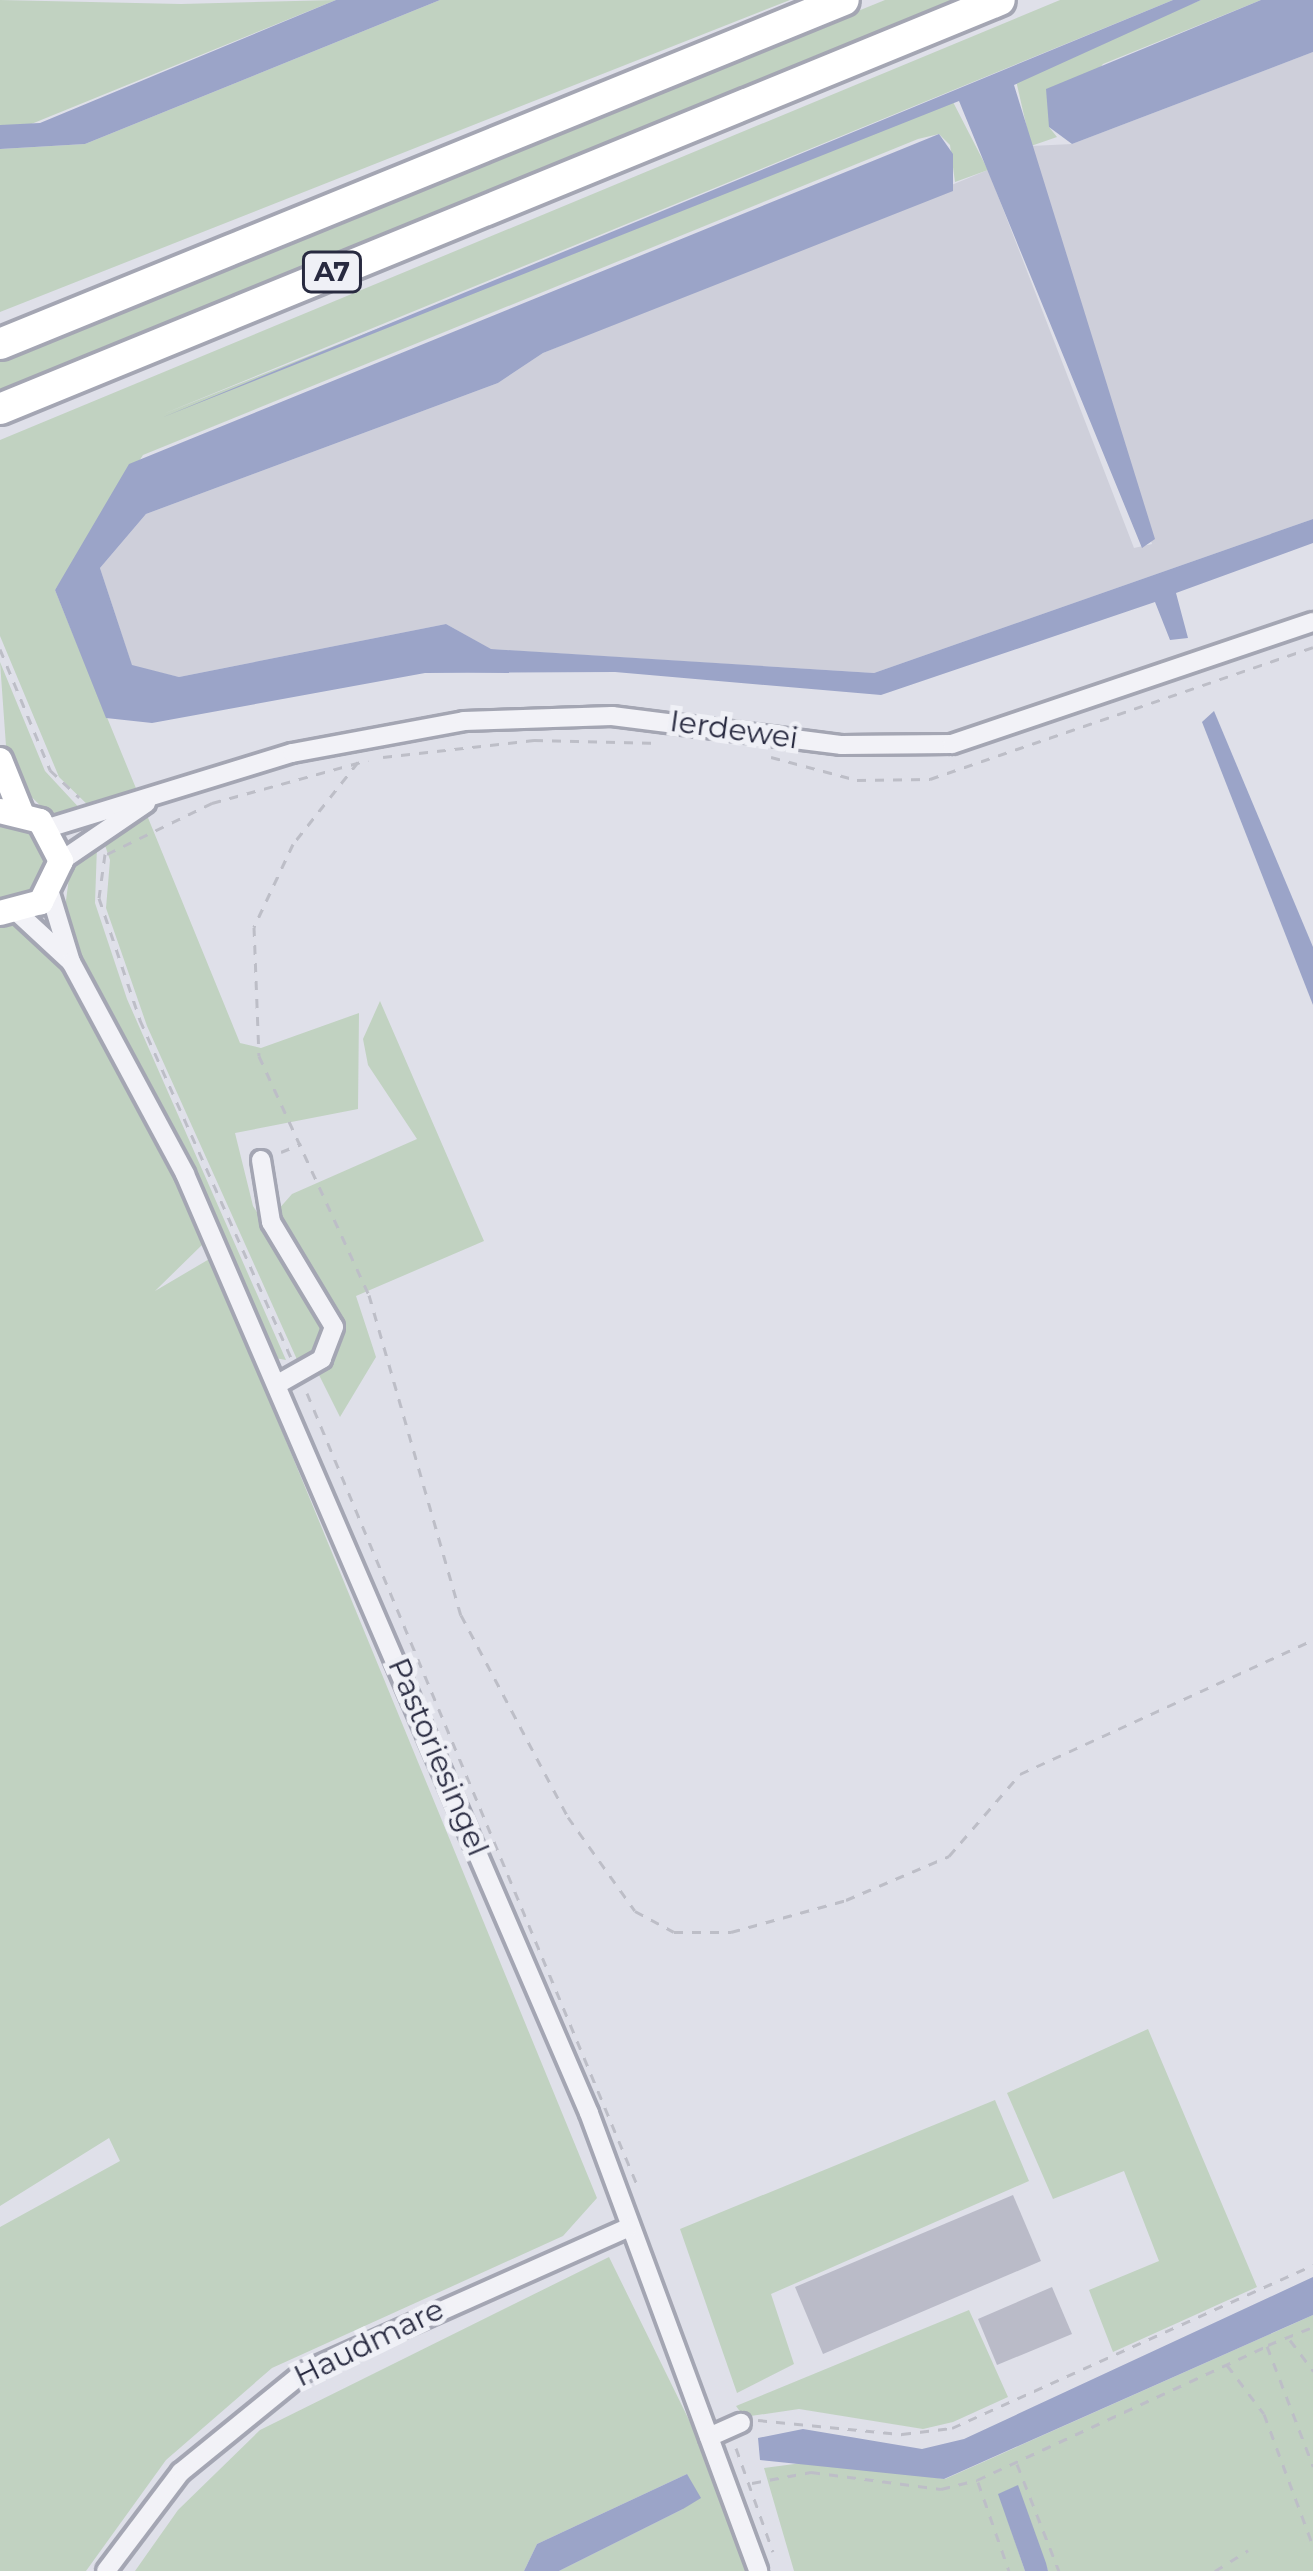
<!DOCTYPE html>
<html>
<head>
<meta charset="utf-8">
<style>
	body { margin:0 }
	#map { position:relative; width:1313px; height:2571px; overflow:hidden; background:#dfe0e9; font-family:Montserrat,sans-serif }
	div>[style] { position:absolute }
	.built>* { inset:0; background:#cecfda }
	.green>* { inset:0; background:#c1d2c1 }
	.water>* { inset:0; background:#9ba4c8 }
	.building>* { inset:0; background:#babbc8 }
	.path>* { height:3px; margin-top:-1.5px; transform-origin:0; background:repeating-linear-gradient(90deg,#bdbec7 0 9px,transparent 0 18px) }
	.roads { filter:drop-shadow(3px 0 #a4a6b3) drop-shadow(-3px 0 #a4a6b3) drop-shadow(0 3px #a4a6b3) drop-shadow(0 -3px #a4a6b3) }
	.minor>* { height:18px; margin:-9px; padding:0 9px; transform-origin:9px; border-radius:9px; background:#f2f2f7 }
	.major>* { height:24px; margin:-12px; padding:0 12px; transform-origin:12px; border-radius:12px; background:#fff }
	.highway>* { height:30px; margin:-15px; padding:0 15px; transform-origin:15px; border-radius:15px; background:#fff }
	span { translate:-50% -50%; white-space:nowrap; text-align:center; line-height:1.15; -webkit-text-stroke:10px #eff0f6; paint-order:stroke }
	.shield-label span { padding:3px 9px; background:#eff0f6; border:3px solid; border-radius:9px; -webkit-text-stroke-width:0 }
	.shield-label { font-size:27px; color:#282a40; font-weight:700 }
	.street-label { font-size:30px; color:#282a40 }
</style>
</head>
<body>
<div id="map">
	<div class="built">
		<i style="clip-path:polygon(1313px 52px,1313px 519px,874px 673px,490px 649px,446px 624px,179px 677px,132px 666px,100px 568px,146px 514px,498px 383px,543px 353px,988px 170px,1134px 548px,1152px 544px,1031px 146px,1072px 144px)"></i>
	</div>
	<div class="green">
		<i style="clip-path:polygon(0 0,181px 4px,336px 0,19px 129px,0 125px)"></i>
		<i style="clip-path:polygon(440px 0,790px 0,0 312px,0 149px,85px 144px)"></i>
		<i style="clip-path:polygon(885px 0,972px 0,0 397px,0 359px)"></i>
		<i style="clip-path:polygon(1060px 0,1173px 0,163px 414px,952px 100px,988px 170px,955px 182px,950px 145px,939px 134px,918px 139px,143px 455px,55px 590px,240px 1043px,261px 1048px,359px 1013px,358px 1109px,235px 1133px,253px 1206px,326px 1320px,322px 1351px,299px 1364px,147px 1026px,106px 908px,110px 860px,93px 810px,59px 777px,0 636px,0 440px)"></i>
		<i style="clip-path:polygon(1201px 0,1261px 0,1103px 64px,1049px 127px,1057px 137px,1031px 146px,1015px 76px)"></i>
		<i style="clip-path:polygon(0 662px,45px 771px,84px 813px,53px 818px,8px 774px)"></i>
		<i style="clip-path:polygon(0 827px,25px 829px,45px 854px,38px 884px,18px 897px,0 897px)"></i>
		<i style="clip-path:polygon(97px 846px,95px 903px,127px 999px,286px 1360px,275px 1358px,63px 923px,70px 870px)"></i>
		<i style="clip-path:polygon(0 920px,28px 931px,81px 992px,174px 1172px,205px 1242px,155px 1291px,211px 1258px,597px 2198px,563px 2236px,272px 2368px,166px 2460px,86px 2571px,0 2571px,0 2227px,120px 2161px,109px 2138px,0 2206px)"></i>
		<i style="clip-path:polygon(380px 1001px,484px 1241px,356px 1296px,376px 1357px,340px 1417px,318px 1373px,344px 1329px,277px 1211px,292px 1194px,417px 1139px,368px 1065px,363px 1039px)"></i>
		<i style="clip-path:polygon(1148px 2029px,1257px 2287px,1113px 2352px,1089px 2290px,1159px 2261px,1124px 2171px,1053px 2199px,1007px 2093px)"></i>
		<i style="clip-path:polygon(995px 2100px,1029px 2181px,771px 2294px,794px 2364px,737px 2393px,680px 2229px)"></i>
		<i style="clip-path:polygon(609px 2257px,719px 2481px,749px 2571px,559px 2571px,683px 2509px,687px 2474px,537px 2544px,524px 2571px,135px 2571px,178px 2510px,260px 2430px)"></i>
		<i style="clip-path:polygon(969px 2310px,1008px 2397px,953px 2422px,923px 2429px,799px 2409px,744px 2417px,736px 2406px)"></i>
		<i style="clip-path:polygon(1313px 2315px,1313px 2571px,1048px 2571px,1017px 2486px,999px 2494px,1025px 2571px,794px 2571px,764px 2468px,817px 2461px,945px 2479px)"></i>
	</div>
	<div class="water">
		<i style="clip-path:polygon(336px 0,440px 0,85px 144px,0 149px,0 125px,40px 123px)"></i>
		<i style="clip-path:polygon(1173px 0,1201px 0,1014px 85px,1155px 539px,1142px 548px,959px 101px,161px 418px)"></i>
		<i style="clip-path:polygon(1261px 0,1313px 0,1313px 52px,1072px 144px,1049px 127px,1046px 89px)"></i>
		<i style="clip-path:polygon(939px 134px,953px 154px,953px 191px,543px 353px,498px 383px,146px 514px,100px 568px,132px 665px,179px 677px,446px 624px,491px 649px,874px 673px,1313px 519px,1313px 543px,1176px 593px,1188px 638px,1170px 640px,1155px 602px,881px 695px,615px 672px,425px 673px,152px 723px,106px 718px,55px 590px,129px 464px)"></i>
		<i style="clip-path:polygon(1214px 711px,1313px 947px,1313px 1005px,1202px 722px)"></i>
		<i style="clip-path:polygon(1313px 2277px,1313px 2315px,944px 2479px,760px 2460px,758px 2438px,803px 2429px,922px 2449px,964px 2439px)"></i>
		<i style="clip-path:polygon(687px 2474px,701px 2498px,683px 2509px,559px 2571px,524px 2571px,537px 2544px)"></i>
		<i style="clip-path:polygon(1018px 2485px,1046px 2563px,1048px 2571px,1025px 2571px,998px 2494px)"></i>
	</div>
	<div class="building">
		<i style="clip-path:polygon(1013px 2195px,1041px 2261px,823px 2354px,795px 2287px)"></i>
		<i style="clip-path:polygon(1052px 2287px,1072px 2334px,997px 2365px,978px 2319px)"></i>
	</div>
	<div class="path">
		<i style="left:0;top:649px;width:131px;rotate:67.5deg"></i>
		<i style="left:50px;top:770px;width:40px;rotate:43deg"></i>
		<i style="left:383px;top:757px;width:152px;rotate:-6.4deg"></i>
		<i style="left:534px;top:740px;width:126px;rotate:1.4deg"></i>
		<i style="left:771px;top:757px;width:89px;rotate:15deg"></i>
		<i style="left:857px;top:780px;width:73px;rotate:-0.8deg"></i>
		<i style="left:930px;top:779px;width:405px;rotate:-19deg"></i>
		<i style="left:358px;top:762px;width:105px;rotate:128.4deg"></i>
		<i style="left:293px;top:844px;width:92px;rotate:115.2deg"></i>
		<i style="left:254px;top:927px;width:129px;rotate:87.8deg"></i>
		<i style="left:259px;top:1056px;width:263px;rotate:65.3deg"></i>
		<i style="left:369px;top:1295px;width:333px;rotate:74deg"></i>
		<i style="left:461px;top:1615px;width:229px;rotate:62.1deg"></i>
		<i style="left:568px;top:1817px;width:115px;rotate:54.5deg"></i>
		<i style="left:635px;top:1911px;width:44px;rotate:28.3deg"></i>
		<i style="left:674px;top:1932px;width:57px"></i>
		<i style="left:731px;top:1932px;width:119px;rotate:-15.5deg"></i>
		<i style="left:846px;top:1900px;width:112px;rotate:-23.1deg"></i>
		<i style="left:949px;top:1856px;width:108px;rotate:-49.1deg"></i>
		<i style="left:1020px;top:1774px;width:322px;rotate:-24.6deg"></i>
		<i style="left:105px;top:854px;width:44px;rotate:97.8deg"></i>
		<i style="left:99px;top:898px;width:129px;rotate:71.4deg"></i>
		<i style="left:140px;top:1020px;width:369px;rotate:65.9deg"></i>
		<i style="left:107px;top:854px;width:117px;rotate:-25.9deg"></i>
		<i style="left:212px;top:803px;width:162px;rotate:-15.4deg"></i>
		<i style="left:281px;top:1152px;width:22px;rotate:-22deg"></i>
		<i style="left:307px;top:1393px;width:860px;rotate:67.37deg"></i>
		<i style="left:1290px;top:2340px;width:39px;rotate:53deg"></i>
		<i style="left:1268px;top:2345px;width:48px;rotate:-21.8deg"></i>
		<i style="left:1227px;top:2365px;width:61px;rotate:52.9deg"></i>
		<i style="left:1264px;top:2414px;width:141px;rotate:69.6deg"></i>
		<i style="left:758px;top:2420px;width:145px;rotate:5.6deg"></i>
		<i style="left:902px;top:2434px;width:50px;rotate:-6.8deg"></i>
		<i style="left:952px;top:2428px;width:396px;rotate:-24.3deg"></i>
		<i style="left:736px;top:2448px;width:110px;rotate:70.4deg"></i>
		<i style="left:1017px;top:2464px;width:115px;rotate:68.6deg"></i>
		<i style="left:978px;top:2482px;width:94px;rotate:70.8deg"></i>
		<i style="left:752px;top:2483px;width:60px;rotate:-10.6deg"></i>
		<i style="left:811px;top:2472px;width:131px;rotate:7.5deg"></i>
		<i style="left:941px;top:2489px;width:37px;rotate:-14deg"></i>
		<i style="left:977px;top:2480px;width:319px;rotate:-24.8deg"></i>
		<i style="left:1267px;top:2346px;width:129px;rotate:69deg"></i>
		<i style="left:1215px;top:2571px;width:39px;rotate:-32deg"></i>
	</div>
	<div class="roads">
		<div class="minor">
			<i style="left:48px;top:828px;width:255px;rotate:-17.1deg"></i>
			<i style="left:292px;top:753px;width:175px;rotate:-10.5deg"></i>
			<i style="left:464px;top:721px;width:148px;rotate:-1.9deg"></i>
			<i style="left:612px;top:716px;width:232px;rotate:7.2deg"></i>
			<i style="left:842px;top:745px;width:110px;rotate:-0.5deg"></i>
			<i style="left:952px;top:744px;width:381px;rotate:-18.7deg"></i>
			<i style="left:61px;top:861px;width:103px;rotate:-34.3deg"></i>
			<i style="left:50px;top:893px;width:72px;rotate:73.1deg"></i>
			<i style="left:18px;top:913px;width:72px;rotate:42.8deg"></i>
			<i style="left:71px;top:962px;width:241px;rotate:61.7deg"></i>
			<i style="left:185px;top:1174px;width:1022px;rotate:66.72deg"></i>
			<i style="left:589px;top:2113px;width:488px;rotate:69.7deg"></i>
			<i style="left:261px;top:1160px;width:63px;rotate:80.8deg"></i>
			<i style="left:271px;top:1222px;width:122px;rotate:59deg"></i>
			<i style="left:334px;top:1327px;width:34px;rotate:111deg"></i>
			<i style="left:322px;top:1359px;width:51px;rotate:150.4deg"></i>
			<i style="left:709px;top:2437px;width:35px;rotate:-24deg"></i>
			<i style="left:106px;top:2571px;width:124px;rotate:-52.9deg"></i>
			<i style="left:181px;top:2472px;width:159px;rotate:-39.1deg"></i>
			<i style="left:304px;top:2372px;width:354px;rotate:-24deg"></i>
		</div>
		<div class="major">
			<i style="left:0;top:760px;width:56px;rotate:68deg"></i>
			<i style="left:0;top:811px;width:41px;rotate:14deg"></i>
			<i style="left:40px;top:821px;width:45px;rotate:62.3deg"></i>
			<i style="left:61px;top:861px;width:46px;rotate:116deg"></i>
			<i style="left:41px;top:902px;width:42px;rotate:165deg"></i>
		</div>
		<div class="highway">
			<i style="left:0;top:344px;width:911px;rotate:-22.17deg"></i>
			<i style="left:0;top:409px;width:1080px;rotate:-22.24deg"></i>
		</div>
	</div>
	<div class="shield-label">
		<span style="left:332px;top:272px">A7</span>
	</div>
	<div class="street-label">
		<span style="left:734px;top:730px;rotate:8deg">Ierdewei</span>
		<span style="left:438px;top:1757px;rotate:67deg">Pastoriesingel</span>
		<span style="left:369px;top:2343px;rotate:-26deg">Haudmare</span>
	</div>
</div>
</body>
</html>
